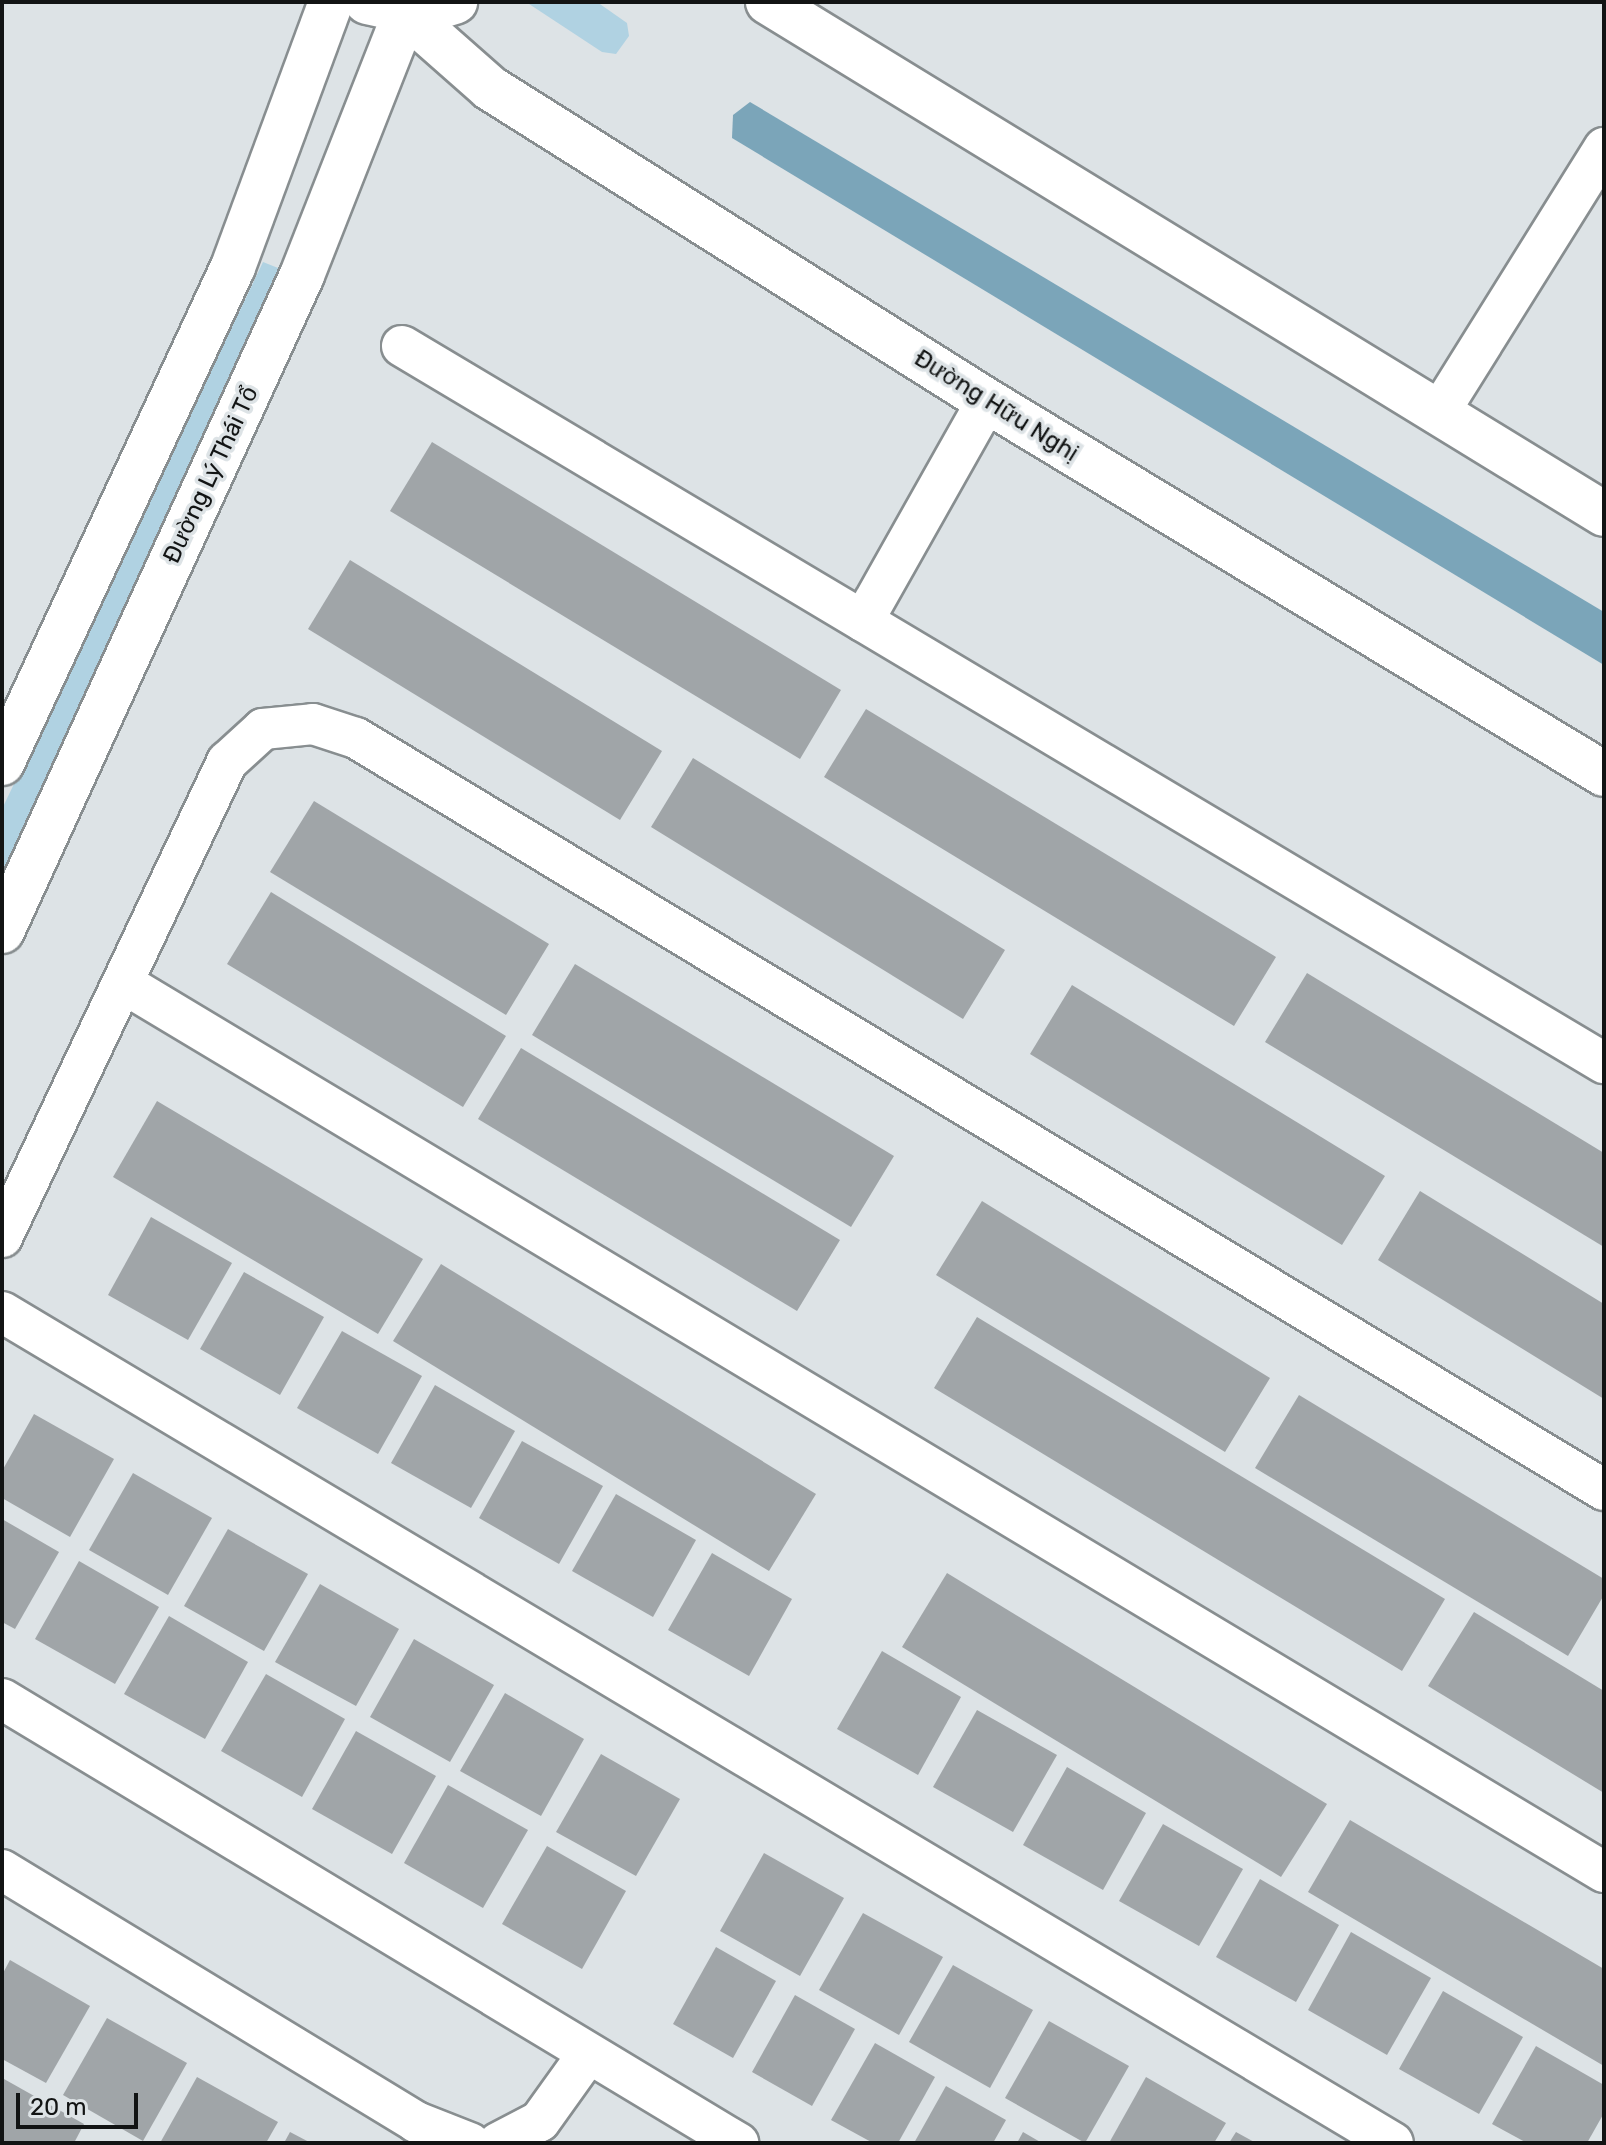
<!DOCTYPE html>
<html>
<head>
<meta charset="utf-8">
<style>
	body { margin:0 }
	#map { position:relative; width:1606px; height:2145px; overflow:hidden; background:#dde3e6; font-family:Rubik,sans-serif }
	div>[style] { position:absolute }
	.green>* { inset:0; background:#b0d2e2 }
	.water>* { inset:0; background:#7ba5b9 }
	.building>* { inset:0; background:#a0a5a8 }
	.roads { filter:drop-shadow(2px 0 #888e90) drop-shadow(-2px 0 #888e90) drop-shadow(0 2px #888e90) drop-shadow(0 -2px #888e90) }
	.minor>* { height:40px; margin:-20px; padding:0 20px; transform-origin:20px; border-radius:20px; background:#fff }
	.major>* { height:44px; margin:-22px; padding:0 22px; transform-origin:22px; border-radius:22px; background:#fff }
	span { translate:-50% -50%; white-space:nowrap; text-align:center; line-height:1.15; -webkit-text-stroke:7px #dde3e6; paint-order:stroke }
	.street-label { font-size:24px; color:#121414 }
	.frame { position:absolute; inset:0; border:4px solid #121414; pointer-events:none }
	.scale { position:absolute; left:16px; top:2093px; width:122px; height:36px; box-sizing:border-box; border:4px solid #121414; border-top:0; padding-left:10px; font-size:24px; line-height:28px; white-space:nowrap; color:#121414; -webkit-text-stroke:6px #dde3e6; paint-order:stroke }
</style>
</head>
<body>
<div id="map">
	<div class="green">
		<i style="clip-path:polygon(526px 2px,597px 2px,627px 23px,629px 36px,616px 54px,602px 52px)"></i>
		<i style="clip-path:polygon(263px 262px,278px 268px,278px 289px,2px 873px,2px 809px)"></i>
	</div>
	<div class="water">
		<i style="clip-path:polygon(750px 102px,1604px 612px,1604px 665px,732px 138px,733px 115px)"></i>
	</div>
	<div class="building">
		<i style="clip-path:polygon(432px 442px,841px 690px,800px 759px,390px 511px)"></i>
		<i style="clip-path:polygon(350px 560px,662px 751px,620px 820px,308px 629px)"></i>
		<i style="clip-path:polygon(866px 709px,1276px 957px,1234px 1026px,824px 777px)"></i>
		<i style="clip-path:polygon(693px 758px,1005px 950px,963px 1019px,651px 827px)"></i>
		<i style="clip-path:polygon(314px 801px,549px 944px,506px 1015px,270px 872px)"></i>
		<i style="clip-path:polygon(271px 892px,506px 1036px,463px 1107px,227px 964px)"></i>
		<i style="clip-path:polygon(575px 964px,894px 1156px,851px 1227px,532px 1035px)"></i>
		<i style="clip-path:polygon(1307px 973px,1604px 1153px,1604px 1247px,1265px 1042px)"></i>
		<i style="clip-path:polygon(1072px 985px,1385px 1176px,1342px 1245px,1030px 1054px)"></i>
		<i style="clip-path:polygon(521px 1048px,840px 1240px,797px 1311px,478px 1119px)"></i>
		<i style="clip-path:polygon(157px 1101px,423px 1259px,378px 1334px,113px 1177px)"></i>
		<i style="clip-path:polygon(1420px 1191px,1604px 1304px,1604px 1399px,1378px 1260px)"></i>
		<i style="clip-path:polygon(982px 1201px,1270px 1378px,1225px 1452px,936px 1275px)"></i>
		<i style="clip-path:polygon(151px 1217px,232px 1263px,188px 1340px,108px 1295px)"></i>
		<i style="clip-path:polygon(441px 1264px,816px 1494px,769px 1571px,393px 1341px)"></i>
		<i style="clip-path:polygon(244px 1272px,324px 1317px,280px 1395px,200px 1349px)"></i>
		<i style="clip-path:polygon(977px 1317px,1445px 1599px,1402px 1671px,934px 1388px)"></i>
		<i style="clip-path:polygon(342px 1331px,422px 1376px,378px 1454px,297px 1408px)"></i>
		<i style="clip-path:polygon(435px 1385px,515px 1431px,471px 1508px,391px 1463px)"></i>
		<i style="clip-path:polygon(1299px 1395px,1604px 1579px,1604px 1595px,1568px 1656px,1255px 1468px)"></i>
		<i style="clip-path:polygon(34px 1414px,114px 1459px,70px 1537px,2px 1498px,2px 1471px)"></i>
		<i style="clip-path:polygon(522px 1441px,603px 1486px,559px 1564px,479px 1518px)"></i>
		<i style="clip-path:polygon(133px 1473px,212px 1518px,168px 1595px,89px 1550px)"></i>
		<i style="clip-path:polygon(616px 1494px,696px 1540px,653px 1617px,572px 1571px)"></i>
		<i style="clip-path:polygon(2px 1519px,59px 1552px,15px 1629px,2px 1622px)"></i>
		<i style="clip-path:polygon(228px 1529px,308px 1574px,264px 1651px,184px 1606px)"></i>
		<i style="clip-path:polygon(712px 1553px,792px 1599px,749px 1676px,668px 1630px)"></i>
		<i style="clip-path:polygon(79px 1561px,159px 1607px,115px 1684px,35px 1639px)"></i>
		<i style="clip-path:polygon(947px 1573px,1327px 1804px,1281px 1877px,902px 1647px)"></i>
		<i style="clip-path:polygon(320px 1584px,399px 1629px,356px 1706px,275px 1662px)"></i>
		<i style="clip-path:polygon(1474px 1612px,1604px 1691px,1604px 1793px,1428px 1686px)"></i>
		<i style="clip-path:polygon(169px 1616px,248px 1662px,205px 1739px,124px 1694px)"></i>
		<i style="clip-path:polygon(414px 1639px,494px 1685px,450px 1762px,370px 1717px)"></i>
		<i style="clip-path:polygon(882px 1651px,961px 1697px,918px 1775px,837px 1729px)"></i>
		<i style="clip-path:polygon(266px 1674px,345px 1719px,302px 1797px,221px 1751px)"></i>
		<i style="clip-path:polygon(505px 1693px,584px 1739px,541px 1816px,460px 1771px)"></i>
		<i style="clip-path:polygon(977px 1710px,1057px 1755px,1013px 1832px,933px 1787px)"></i>
		<i style="clip-path:polygon(356px 1731px,436px 1776px,392px 1854px,312px 1809px)"></i>
		<i style="clip-path:polygon(601px 1754px,680px 1799px,636px 1876px,556px 1832px)"></i>
		<i style="clip-path:polygon(1067px 1767px,1146px 1813px,1103px 1890px,1023px 1845px)"></i>
		<i style="clip-path:polygon(448px 1785px,528px 1830px,483px 1908px,404px 1863px)"></i>
		<i style="clip-path:polygon(1350px 1820px,1604px 1969px,1604px 2066px,1308px 1892px)"></i>
		<i style="clip-path:polygon(1163px 1824px,1243px 1869px,1199px 1946px,1119px 1901px)"></i>
		<i style="clip-path:polygon(547px 1846px,626px 1891px,582px 1969px,502px 1924px)"></i>
		<i style="clip-path:polygon(764px 1853px,844px 1898px,800px 1976px,720px 1931px)"></i>
		<i style="clip-path:polygon(1260px 1879px,1339px 1925px,1296px 2002px,1216px 1957px)"></i>
		<i style="clip-path:polygon(863px 1913px,943px 1957px,899px 2035px,819px 1990px)"></i>
		<i style="clip-path:polygon(1351px 1932px,1431px 1978px,1387px 2055px,1308px 2010px)"></i>
		<i style="clip-path:polygon(716px 1947px,776px 1981px,733px 2058px,673px 2024px)"></i>
		<i style="clip-path:polygon(10px 1960px,90px 2006px,46px 2083px,2px 2059px,2px 1975px)"></i>
		<i style="clip-path:polygon(953px 1965px,1033px 2010px,990px 2088px,909px 2042px)"></i>
		<i style="clip-path:polygon(1443px 1991px,1523px 2037px,1479px 2114px,1399px 2069px)"></i>
		<i style="clip-path:polygon(795px 1995px,855px 2029px,812px 2106px,752px 2072px)"></i>
		<i style="clip-path:polygon(107px 2018px,187px 2063px,143px 2141px,63px 2095px)"></i>
		<i style="clip-path:polygon(1049px 2021px,1129px 2066px,1085px 2143px,1005px 2098px)"></i>
		<i style="clip-path:polygon(875px 2043px,935px 2077px,898px 2143px,873px 2143px,831px 2120px)"></i>
		<i style="clip-path:polygon(1536px 2046px,1604px 2085px,1604px 2113px,1587px 2143px,1527px 2143px,1492px 2124px)"></i>
		<i style="clip-path:polygon(197px 2077px,278px 2122px,266px 2143px,160px 2143px)"></i>
		<i style="clip-path:polygon(1146px 2077px,1226px 2123px,1214px 2143px,1109px 2143px)"></i>
		<i style="clip-path:polygon(4px 2079px,84px 2124px,74px 2143px,2px 2143px)"></i>
		<i style="clip-path:polygon(946px 2086px,1006px 2120px,993px 2143px,914px 2143px)"></i>
		<i style="clip-path:polygon(290px 2132px,311px 2143px,284px 2143px)"></i>
		<i style="clip-path:polygon(1023px 2132px,1042px 2143px,1017px 2143px)"></i>
		<i style="clip-path:polygon(1236px 2132px,1256px 2143px,1229px 2143px)"></i>
	</div>
	<div class="roads">
		<div class="minor">
			<i style="left:402px;top:346px;width:1400px;rotate:30.82deg"></i>
			<i style="left:1438px;top:414px;width:314px;rotate:-58deg"></i>
			<i style="left:863px;top:621px;width:253px;rotate:-60.6deg"></i>
			<i style="left:123px;top:983px;width:1727px;rotate:30.98deg"></i>
			<i style="left:2px;top:1237px;width:526px;rotate:-64.65deg"></i>
			<i style="left:227px;top:762px;width:49px;rotate:-42.5deg"></i>
			<i style="left:263px;top:729px;width:50px;rotate:-5.7deg"></i>
			<i style="left:313px;top:724px;width:45px;rotate:18deg"></i>
			<i style="left:356px;top:738px;width:1457px;rotate:31.07deg"></i>
			<i style="left:2px;top:1312px;width:1620px;rotate:30.85deg"></i>
			<i style="left:2px;top:1699px;width:860px;rotate:31.1deg"></i>
			<i style="left:2px;top:1870px;width:485px;rotate:31.3deg"></i>
			<i style="left:416px;top:2122px;width:58px;rotate:21.3deg"></i>
			<i style="left:498px;top:2143px;width:47px;rotate:-27.6deg"></i>
			<i style="left:540px;top:2121px;width:82px;rotate:-54.4deg"></i>
		</div>
		<div class="major">
			<i style="left:367px;top:2px;width:52px;rotate:12.2deg"></i>
			<i style="left:418px;top:13px;width:39px;rotate:-17deg"></i>
			<i style="left:768px;top:2px;width:980px;rotate:31.48deg"></i>
			<i style="left:405px;top:13px;width:113px;rotate:41.4deg"></i>
			<i style="left:490px;top:88px;width:587px;rotate:32.2deg"></i>
			<i style="left:987px;top:401px;width:721px;rotate:31.15deg"></i>
			<i style="left:2px;top:763px;width:547px;rotate:-65.03deg"></i>
			<i style="left:233px;top:267px;width:283px;rotate:-69.7deg"></i>
			<i style="left:2px;top:931px;width:721px;rotate:-65.42deg"></i>
			<i style="left:302px;top:275px;width:282px;rotate:-68.5deg"></i>
		</div>
	</div>
	<div class="street-label">
		<span style="left:996px;top:406px;rotate:32deg">Đường Hữu Nghị</span>
		<span style="left:211px;top:475px;rotate:-65deg">Đường Lý Thái Tổ</span>
	</div>
	<div class="frame"></div>
	<div class="scale">20 m</div>
</div>
</body>
</html>
